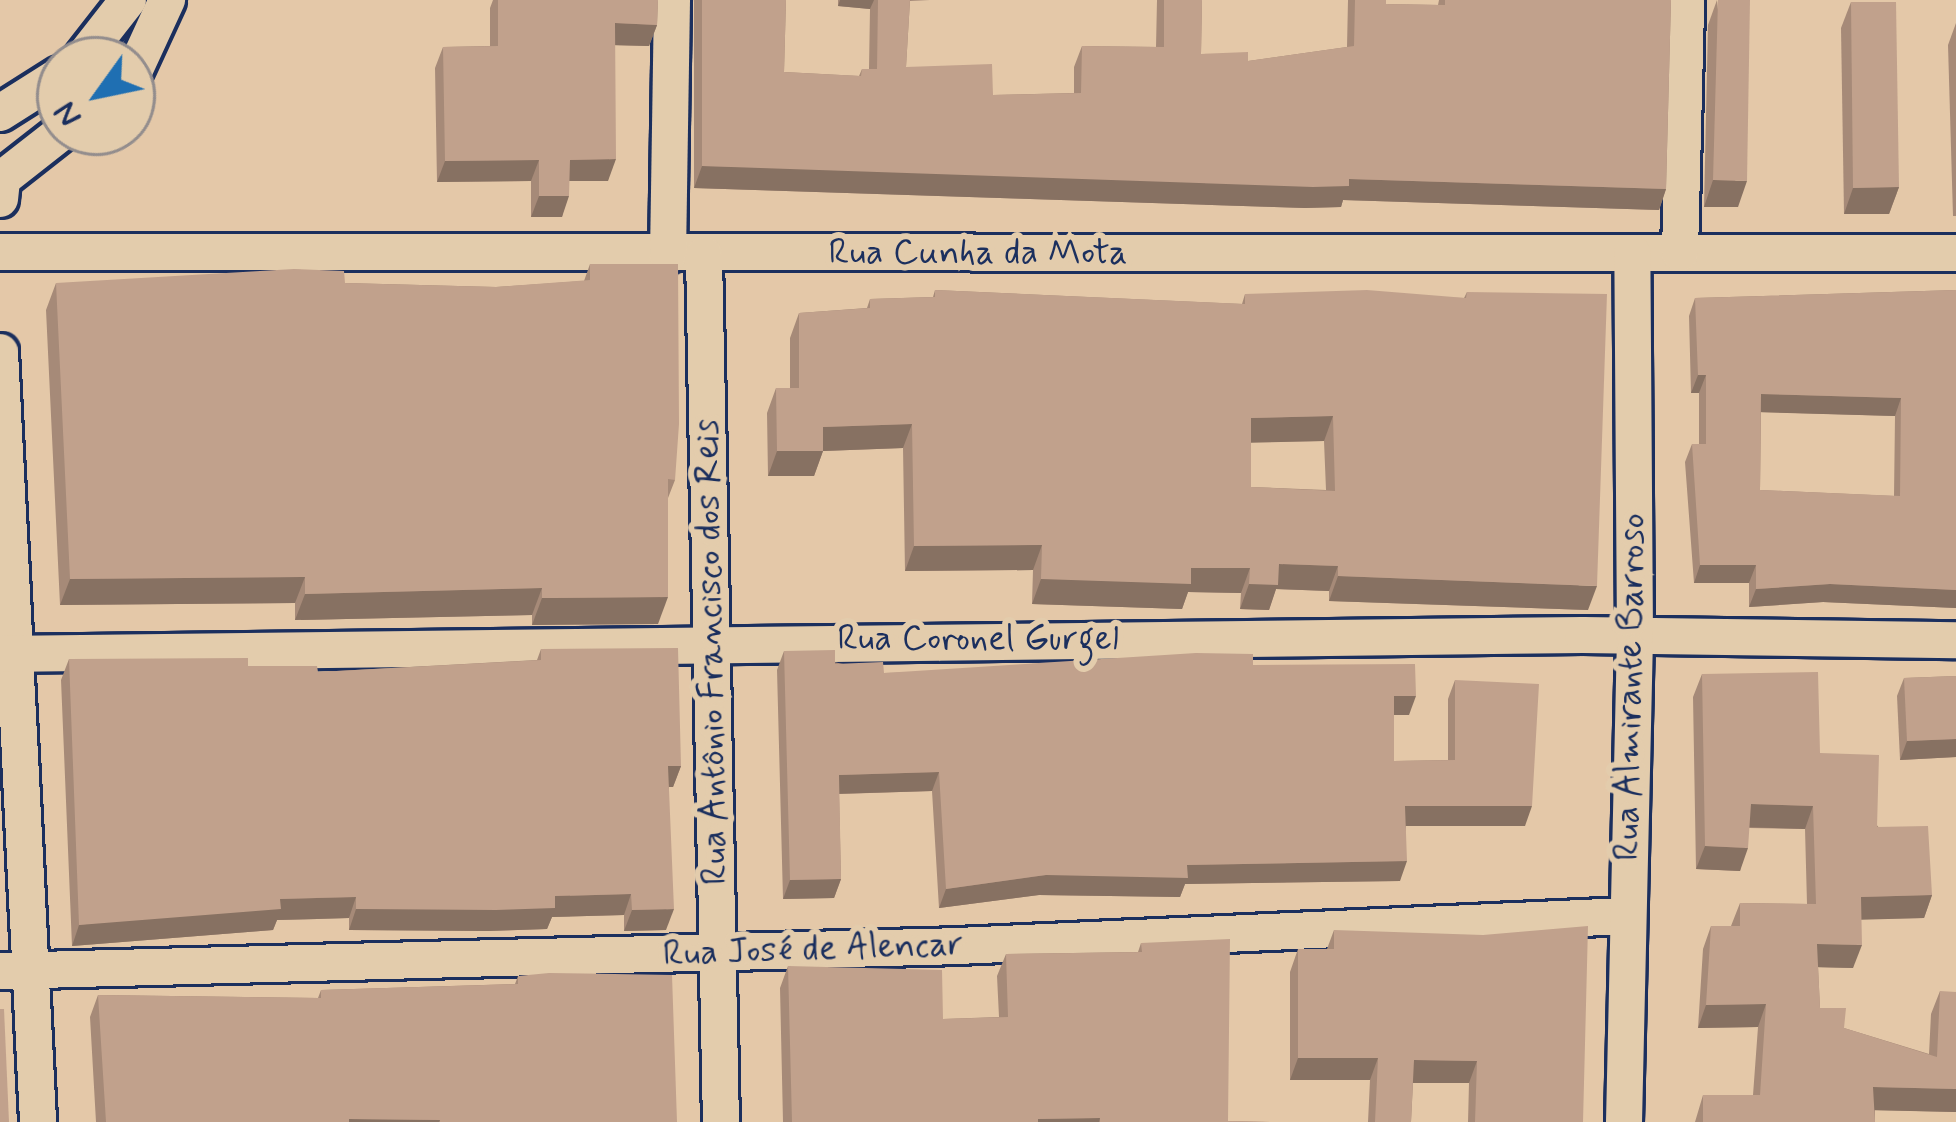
<!DOCTYPE html>
<html>
<head>
<meta charset="utf-8">
<style>
	body { margin:0 }
	#map { position:relative; width:1956px; height:1122px; overflow:hidden; background:#e4c8a8; font-family:Mynerve,sans-serif }
	div>[style] { position:absolute }
	.roads { filter:drop-shadow(3px 0 #1b2f5e) drop-shadow(-3px 0 #1b2f5e) drop-shadow(0 3px #1b2f5e) drop-shadow(0 -3px #1b2f5e) }
	.minor>* { height:36px; margin:-18px; padding:0 18px; transform-origin:18px; border-radius:18px; background:#e3ccac }
	.wall>* { inset:0; background:#a68a78 }
	.shaded-wall>* { inset:0; background:#877162 }
	.building>* { inset:0; background:#c1a18c }
	span { translate:-50% -50%; white-space:nowrap; text-align:center; line-height:1.15; -webkit-text-stroke:12px #e3ccac; paint-order:stroke }
	.street-label { font-size:36px; color:#1b2f5e }
	.north { position:absolute; left:36px; top:36px; width:120px; height:120px; box-sizing:border-box; background:#e3ccac; border:3px solid #938d8d; border-radius:50%; rotate:237deg; font-size:33px; font-weight:700; line-height:48px; text-align:center; color:#1b2f5e }
	.north::after { content:''; display:block; margin:auto; width:42px; height:54px; background:#1f6fb2; clip-path:polygon(50% 0,100% 100%,50% 72%,0 100%) }
</style>
</head>
<body>
<div id="map">
	<div class="roads">
		<div class="minor">
			<i style="left:81px;top:60px;width:76px;rotate:-51.9deg"></i>
			<i style="left:132px;top:76px;width:84px;rotate:-65.3deg"></i>
			<i style="left:0;top:113px;width:71px;rotate:-32.3deg"></i>
			<i style="left:0;top:199px;width:20px;rotate:-84deg"></i>
			<i style="left:2px;top:179px;width:76px;rotate:-38.1deg"></i>
			<i style="left:0;top:252px;width:1956px;rotate:0.03deg"></i>
			<i style="left:1680px;top:253px;width:253px;rotate:-88.6deg"></i>
			<i style="left:668px;top:255px;width:255px;rotate:-89.1deg"></i>
			<i style="left:704px;top:255px;width:867px;rotate:88.88deg"></i>
			<i style="left:0;top:352px;width:771px;rotate:87.17deg"></i>
			<i style="left:0;top:654px;width:1583px;rotate:-0.69deg"></i>
			<i style="left:1583px;top:635px;width:373px;rotate:0.8deg"></i>
			<i style="left:0;top:971px;width:958px;rotate:-1.49deg"></i>
			<i style="left:958px;top:946px;width:669px;rotate:-2.57deg"></i>
			<i style="left:1624px;top:1122px;width:486px;rotate:-88.7deg"></i>
			<i style="left:1635px;top:636px;width:383px;rotate:-90.4deg"></i>
		</div>
	</div>
	<div class="wall">
		<i style="clip-path:polygon(493px 0,658px 0,657px 25px,649px 46px,615px 45px,608px 181px,569px 181px,562px 217px,531px 217px,531px 181px,437px 182px,435px 68px,443px 47px,490px 46px,490px 8px)"></i>
		<i style="clip-path:polygon(694px 0,786px 0,784px 72px,859px 76px,862px 69px,869px 69px,870px 9px,838px 6px,838px 0,930px 0,910px 1px,906px 67px,993px 95px,1074px 93px,1074px 67px,1082px 46px,1156px 47px,1157px 0,1202px 0,1201px 54px,1248px 61px,1347px 47px,1348px 0,1386px 0,1386px 4px,1438px 5px,1439px 0,1671px 0,1666px 189px,1659px 210px,1343px 200px,1341px 207px,1305px 208px,694px 188px)"></i>
		<i style="clip-path:polygon(1717px 0,1738px 207px,1704px 207px,1708px 25px)"></i>
		<i style="clip-path:polygon(1851px 2px,1899px 187px,1889px 214px,1844px 214px,1841px 28px)"></i>
		<i style="clip-path:polygon(1956px 23px,1956px 216px,1953px 216px,1948px 45px)"></i>
		<i style="clip-path:polygon(590px 264px,675px 480px,668px 498px,658px 624px,532px 625px,532px 615px,295px 620px,295px 603px,60px 605px,46px 310px,56px 283px,345px 283px,496px 287px,584px 281px)"></i>
		<i style="clip-path:polygon(evenodd,935px 290px,1242px 304px,1245px 294px,1464px 298px,1467px 292px,1588px 610px,1329px 601px,1329px 591px,1276px 589px,1269px 610px,1240px 609px,1241px 593px,1188px 592px,1182px 609px,1032px 604px,1033px 570px,905px 571px,903px 448px,823px 451px,814px 476px,768px 476px,767px 413px,776px 388px,790px 388px,790px 338px,799px 313px,867px 308px,870px 299px,933px 297px,935px 290px,1324px 441px,1326px 490px,1251px 487px,1251px 442px,1324px 441px)"></i>
		<i style="clip-path:polygon(evenodd,1956px 290px,1956px 608px,1823px 602px,1749px 607px,1749px 583px,1694px 583px,1685px 462px,1692px 444px,1699px 444px,1699px 393px,1691px 393px,1689px 316px,1695px 298px,1956px 290px,1761px 412px,1895px 416px,1894px 496px,1760px 490px,1761px 412px)"></i>
		<i style="clip-path:polygon(541px 649px,681px 766px,673px 787px,669px 787px,666px 930px,624px 931px,624px 915px,552px 917px,547px 929px,488px 931px,349px 930px,349px 918px,277px 920px,273px 930px,72px 946px,61px 680px,69px 659px,248px 666px,318px 672px,537px 660px)"></i>
		<i style="clip-path:polygon(784px 651px,884px 673px,1253px 665px,1409px 715px,1394px 715px,1394px 761px,1448px 760px,1448px 699px,1455px 680px,1525px 826px,1406px 826px,1400px 881px,1185px 884px,1180px 897px,1039px 895px,939px 908px,932px 791px,839px 794px,841px 879px,834px 898px,783px 899px,777px 670px)"></i>
		<i style="clip-path:polygon(1702px 674px,1820px 753px,1932px 895px,1924px 918px,1861px 919px,1853px 968px,1818px 967px,1820px 1008px,1844px 1028px,1929px 1054px,1931px 1014px,1940px 991px,1956px 1112px,1875px 1110px,1875px 1122px,1695px 1122px,1703px 1095px,1753px 1095px,1758px 1027px,1698px 1028px,1703px 949px,1711px 926px,1731px 926px,1740px 903px,1807px 904px,1805px 829px,1749px 828px,1740px 871px,1696px 869px,1693px 697px)"></i>
		<i style="clip-path:polygon(1956px 676px,1956px 757px,1900px 760px,1897px 696px,1904px 678px)"></i>
		<i style="clip-path:polygon(1334px 930px,1583px 1122px,1468px 1122px,1469px 1083px,1413px 1083px,1411px 1122px,1368px 1122px,1370px 1080px,1290px 1080px,1290px 972px,1298px 949px,1327px 949px)"></i>
		<i style="clip-path:polygon(1141px 943px,1228px 1121px,1270px 1122px,783px 1122px,780px 988px,788px 966px,943px 1019px,999px 1017px,997px 976px,1006px 954px,1138px 952px)"></i>
		<i style="clip-path:polygon(518px 976px,677px 1122px,96px 1122px,90px 1017px,98px 995px,318px 998px,321px 990px,515px 984px)"></i>
	</div>
	<div class="shaded-wall">
		<i style="clip-path:polygon(840px 0,874px 0,870px 9px,838px 6px)"></i>
		<i style="clip-path:polygon(615px 23px,657px 25px,649px 46px,607px 45px)"></i>
		<i style="clip-path:polygon(616px 159px,608px 181px,562px 181px,570px 160px)"></i>
		<i style="clip-path:polygon(539px 160px,531px 181px,437px 182px,445px 161px)"></i>
		<i style="clip-path:polygon(702px 166px,1349px 179px,1666px 189px,1659px 210px,1343px 200px,1341px 207px,1305px 208px,694px 188px)"></i>
		<i style="clip-path:polygon(1713px 180px,1747px 181px,1738px 207px,1704px 207px)"></i>
		<i style="clip-path:polygon(1899px 187px,1889px 214px,1844px 214px,1853px 188px)"></i>
		<i style="clip-path:polygon(539px 196px,569px 196px,562px 217px,531px 217px)"></i>
		<i style="clip-path:polygon(1698px 375px,1706px 375px,1699px 393px,1691px 393px)"></i>
		<i style="clip-path:polygon(1761px 394px,1901px 398px,1895px 416px,1755px 412px)"></i>
		<i style="clip-path:polygon(1333px 416px,1324px 441px,1241px 443px,1251px 418px)"></i>
		<i style="clip-path:polygon(912px 424px,903px 448px,823px 451px,814px 476px,768px 476px,777px 451px,823px 427px)"></i>
		<i style="clip-path:polygon(1042px 545px,1033px 570px,905px 571px,914px 546px)"></i>
		<i style="clip-path:polygon(1279px 564px,1338px 566px,1329px 591px,1276px 589px,1269px 610px,1240px 609px,1249px 584px)"></i>
		<i style="clip-path:polygon(1700px 565px,1756px 565px,1749px 583px,1694px 583px)"></i>
		<i style="clip-path:polygon(1191px 568px,1250px 568px,1241px 593px,1188px 592px,1182px 609px,1032px 604px,1041px 579px)"></i>
		<i style="clip-path:polygon(1338px 576px,1597px 586px,1588px 610px,1329px 601px)"></i>
		<i style="clip-path:polygon(305px 577px,295px 603px,60px 605px,70px 579px)"></i>
		<i style="clip-path:polygon(1830px 584px,1956px 590px,1956px 608px,1823px 602px,1749px 607px,1756px 589px)"></i>
		<i style="clip-path:polygon(542px 588px,532px 615px,295px 620px,305px 594px)"></i>
		<i style="clip-path:polygon(668px 597px,658px 624px,532px 625px,542px 598px)"></i>
		<i style="clip-path:polygon(1394px 696px,1416px 696px,1409px 715px,1387px 715px)"></i>
		<i style="clip-path:polygon(1956px 739px,1956px 757px,1900px 760px,1907px 741px)"></i>
		<i style="clip-path:polygon(668px 766px,681px 766px,673px 787px,661px 787px)"></i>
		<i style="clip-path:polygon(939px 772px,932px 791px,832px 794px,839px 775px)"></i>
		<i style="clip-path:polygon(1751px 804px,1813px 806px,1805px 829px,1742px 827px)"></i>
		<i style="clip-path:polygon(1405px 806px,1532px 806px,1525px 826px,1398px 826px)"></i>
		<i style="clip-path:polygon(1705px 846px,1748px 848px,1740px 871px,1696px 869px)"></i>
		<i style="clip-path:polygon(1407px 861px,1400px 881px,1185px 884px,1180px 897px,1039px 895px,939px 908px,946px 889px,1046px 875px,1187px 865px)"></i>
		<i style="clip-path:polygon(841px 879px,834px 898px,783px 899px,790px 880px)"></i>
		<i style="clip-path:polygon(631px 894px,624px 915px,552px 917px,547px 929px,488px 931px,349px 930px,356px 909px,555px 896px)"></i>
		<i style="clip-path:polygon(1932px 895px,1924px 918px,1852px 920px,1861px 897px)"></i>
		<i style="clip-path:polygon(356px 897px,349px 918px,277px 920px,273px 930px,72px 946px,79px 925px,280px 899px)"></i>
		<i style="clip-path:polygon(674px 909px,666px 930px,624px 931px,632px 910px)"></i>
		<i style="clip-path:polygon(1817px 944px,1862px 945px,1853px 968px,1809px 967px)"></i>
		<i style="clip-path:polygon(1766px 1004px,1758px 1027px,1698px 1028px,1706px 1005px)"></i>
		<i style="clip-path:polygon(1298px 1058px,1378px 1058px,1370px 1080px,1290px 1080px)"></i>
		<i style="clip-path:polygon(1414px 1060px,1477px 1061px,1469px 1083px,1406px 1083px)"></i>
		<i style="clip-path:polygon(1873px 1087px,1956px 1089px,1956px 1112px,1865px 1110px)"></i>
		<i style="clip-path:polygon(1100px 1118px,1099px 1122px,1037px 1122px,1038px 1119px)"></i>
		<i style="clip-path:polygon(349px 1119px,440px 1120px,439px 1122px,348px 1122px)"></i>
	</div>
	<div class="building">
		<i style="clip-path:polygon(498px 0,658px 0,657px 25px,615px 23px,616px 159px,570px 160px,569px 196px,539px 196px,539px 160px,445px 161px,443px 47px,498px 46px)"></i>
		<i style="clip-path:polygon(702px 0,786px 0,784px 72px,861px 76px,862px 69px,877px 69px,878px 0,910px 0,906px 67px,992px 64px,993px 95px,1081px 93px,1082px 46px,1164px 47px,1164px 0,1202px 0,1201px 54px,1248px 52px,1248px 61px,1354px 46px,1355px 0,1386px 0,1386px 4px,1445px 5px,1445px 0,1671px 0,1666px 189px,1349px 179px,1349px 186px,1313px 187px,702px 166px)"></i>
		<i style="clip-path:polygon(1718px 0,1750px 0,1747px 181px,1713px 180px)"></i>
		<i style="clip-path:polygon(1851px 2px,1896px 2px,1899px 187px,1853px 188px)"></i>
		<i style="clip-path:polygon(590px 264px,678px 264px,679px 424px,675px 480px,668px 479px,668px 597px,542px 598px,542px 588px,305px 594px,305px 577px,70px 579px,56px 283px,294px 269px,344px 271px,345px 283px,496px 287px,590px 280px)"></i>
		<i style="clip-path:polygon(evenodd,935px 290px,1245px 304px,1245px 294px,1367px 290px,1466px 298px,1467px 292px,1607px 294px,1597px 586px,1338px 576px,1338px 566px,1279px 564px,1278px 585px,1249px 584px,1250px 568px,1191px 568px,1191px 584px,1041px 579px,1042px 545px,914px 546px,912px 424px,823px 427px,823px 451px,777px 451px,776px 388px,799px 388px,799px 313px,870px 308px,870px 299px,935px 297px,935px 290px,1333px 416px,1335px 491px,1251px 487px,1251px 418px,1333px 416px)"></i>
		<i style="clip-path:polygon(evenodd,1956px 290px,1956px 590px,1830px 584px,1756px 589px,1756px 565px,1700px 565px,1692px 444px,1706px 444px,1706px 375px,1698px 375px,1695px 298px,1956px 290px,1761px 394px,1901px 398px,1900px 496px,1760px 490px,1761px 394px)"></i>
		<i style="clip-path:polygon(678px 648px,681px 766px,668px 766px,674px 909px,632px 910px,631px 894px,555px 896px,555px 908px,496px 910px,356px 909px,356px 897px,280px 899px,281px 909px,79px 925px,69px 659px,248px 658px,248px 666px,317px 666px,318px 672px,541px 660px,541px 649px)"></i>
		<i style="clip-path:polygon(835px 650px,835px 664px,883px 662px,884px 673px,1196px 653px,1253px 654px,1253px 665px,1415px 664px,1416px 696px,1394px 696px,1394px 761px,1455px 760px,1455px 680px,1539px 684px,1532px 806px,1405px 806px,1407px 861px,1187px 865px,1188px 878px,1046px 875px,946px 889px,939px 772px,839px 775px,841px 879px,790px 880px,784px 651px)"></i>
		<i style="clip-path:polygon(1818px 672px,1820px 753px,1879px 755px,1877px 827px,1928px 826px,1932px 895px,1861px 897px,1862px 945px,1817px 944px,1820px 1008px,1846px 1008px,1844px 1028px,1937px 1057px,1940px 991px,1956px 992px,1956px 1089px,1873px 1087px,1875px 1122px,1703px 1122px,1703px 1095px,1760px 1095px,1766px 1004px,1706px 1005px,1711px 926px,1740px 926px,1740px 903px,1816px 904px,1813px 806px,1751px 804px,1748px 848px,1705px 846px,1702px 674px)"></i>
		<i style="clip-path:polygon(1956px 676px,1956px 739px,1907px 741px,1904px 678px)"></i>
		<i style="clip-path:polygon(1588px 926px,1583px 1122px,1475px 1122px,1477px 1061px,1414px 1060px,1411px 1122px,1375px 1122px,1378px 1058px,1298px 1058px,1298px 949px,1334px 949px,1334px 930px,1483px 935px)"></i>
		<i style="clip-path:polygon(1230px 939px,1228px 1121px,1270px 1122px,1100px 1122px,1100px 1118px,1038px 1119px,1038px 1122px,792px 1122px,788px 966px,942px 970px,943px 1019px,1008px 1017px,1006px 954px,1142px 952px,1141px 943px)"></i>
		<i style="clip-path:polygon(549px 973px,672px 975px,677px 1122px,440px 1122px,440px 1120px,349px 1119px,349px 1122px,106px 1122px,98px 995px,321px 998px,321px 990px,518px 984px,518px 976px)"></i>
		<i style="clip-path:polygon(0 1009px,4px 1009px,9px 1122px,0 1122px)"></i>
	</div>
	<div class="street-label">
		<span style="left:978px;top:254px">Rua Cunha da Mota</span>
		<span style="left:978px;top:640px">Rua Coronel Gurgel</span>
		<span style="left:712px;top:652px;rotate:-91deg">Rua Antônio Francisco dos Reis</span>
		<span style="left:1631px;top:687px;rotate:-89deg">Rua Almirante Barroso</span>
		<span style="left:813px;top:950px;rotate:-2deg">Rua José de Alencar</span>
	</div>
	<div class="north">N</div>
</div>
</body>
</html>
